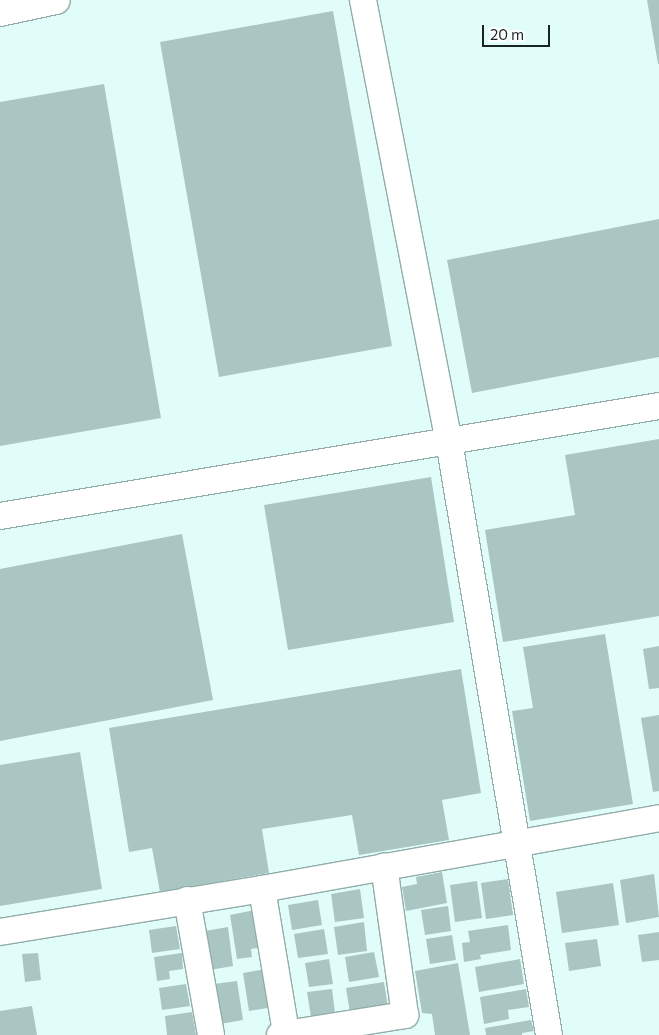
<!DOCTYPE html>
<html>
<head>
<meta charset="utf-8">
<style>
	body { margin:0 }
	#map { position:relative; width:659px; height:1035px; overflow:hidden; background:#e0fdf9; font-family:Commissioner,sans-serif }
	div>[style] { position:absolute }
	.building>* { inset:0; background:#a9c6c2 }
	.roads { filter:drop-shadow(1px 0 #92ada9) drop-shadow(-1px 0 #92ada9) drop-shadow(0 1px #92ada9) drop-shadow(0 -1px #92ada9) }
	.street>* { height:26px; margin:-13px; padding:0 13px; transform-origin:13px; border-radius:13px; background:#fff }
	.secondary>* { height:28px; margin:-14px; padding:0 14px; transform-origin:14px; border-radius:14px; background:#fff }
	span { translate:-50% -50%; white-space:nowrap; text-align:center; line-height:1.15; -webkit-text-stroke:4px #fff; paint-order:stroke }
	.scale { position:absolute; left:482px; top:25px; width:68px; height:22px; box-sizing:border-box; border:2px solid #182322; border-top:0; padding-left:6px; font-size:15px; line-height:18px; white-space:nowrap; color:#182322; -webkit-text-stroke:4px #fff; paint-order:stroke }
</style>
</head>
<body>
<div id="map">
	<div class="building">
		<i style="clip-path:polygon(647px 0,659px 0,659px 64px,658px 64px)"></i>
		<i style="clip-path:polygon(333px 11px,392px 346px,219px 377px,160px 42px)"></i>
		<i style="clip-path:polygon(104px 84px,161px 418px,0 446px,0 102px)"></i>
		<i style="clip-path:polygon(659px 219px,659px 357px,472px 393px,447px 260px)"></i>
		<i style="clip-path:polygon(659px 439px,659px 616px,503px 642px,485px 530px,575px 515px,565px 455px)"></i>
		<i style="clip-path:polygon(431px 477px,454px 622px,288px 650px,264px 505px)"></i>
		<i style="clip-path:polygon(182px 534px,213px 700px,0 741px,0 569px)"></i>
		<i style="clip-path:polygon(605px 634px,633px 804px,530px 821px,512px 711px,533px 708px,523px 647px)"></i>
		<i style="clip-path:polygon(659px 646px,659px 688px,649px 689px,643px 649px)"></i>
		<i style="clip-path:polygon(461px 669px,481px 793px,442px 800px,449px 840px,359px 855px,352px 815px,262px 829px,269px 873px,160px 892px,152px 848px,129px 852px,109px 728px)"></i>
		<i style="clip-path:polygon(659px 715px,659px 791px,653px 792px,641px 718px)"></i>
		<i style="clip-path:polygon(80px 752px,102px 889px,0 906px,0 765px)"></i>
		<i style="clip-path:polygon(442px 872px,447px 903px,406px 911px,402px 887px,417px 884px,416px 877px)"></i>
		<i style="clip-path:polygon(654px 874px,659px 917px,626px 923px,620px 880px)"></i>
		<i style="clip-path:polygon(508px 879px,513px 915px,486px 919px,481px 883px)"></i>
		<i style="clip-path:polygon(477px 881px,482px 918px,455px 922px,450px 885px)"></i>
		<i style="clip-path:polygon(613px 883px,619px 925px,562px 933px,556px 892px)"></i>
		<i style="clip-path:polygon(360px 889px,364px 918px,335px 922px,331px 894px)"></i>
		<i style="clip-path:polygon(318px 900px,322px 925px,292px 930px,288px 905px)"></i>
		<i style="clip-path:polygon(448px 906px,451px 931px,425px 935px,421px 910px)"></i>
		<i style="clip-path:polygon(255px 910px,262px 947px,251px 949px,252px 957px,237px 959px,230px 915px)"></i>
		<i style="clip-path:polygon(364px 922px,367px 951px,338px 955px,334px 927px)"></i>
		<i style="clip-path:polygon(508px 925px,511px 950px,480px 955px,481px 959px,464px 962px,462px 943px,470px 942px,468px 931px)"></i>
		<i style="clip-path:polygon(176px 926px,180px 949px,152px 953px,149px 930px)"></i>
		<i style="clip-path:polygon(228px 927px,233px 966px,210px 970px,205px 931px)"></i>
		<i style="clip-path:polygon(324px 929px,328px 954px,298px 958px,294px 934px)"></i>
		<i style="clip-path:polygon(659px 932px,659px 960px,642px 962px,638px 935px)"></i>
		<i style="clip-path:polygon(452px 935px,456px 960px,430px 964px,426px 939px)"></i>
		<i style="clip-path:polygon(597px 939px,601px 966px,569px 971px,565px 943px)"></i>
		<i style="clip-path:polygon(374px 952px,379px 977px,349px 982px,345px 957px)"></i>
		<i style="clip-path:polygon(38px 953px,41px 980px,25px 982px,22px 954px)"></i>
		<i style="clip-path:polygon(182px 953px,183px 969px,169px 971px,170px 979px,157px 981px,154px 957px)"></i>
		<i style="clip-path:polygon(329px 959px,333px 984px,309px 987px,305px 963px)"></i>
		<i style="clip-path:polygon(520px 959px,524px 984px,479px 992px,475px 967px)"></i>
		<i style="clip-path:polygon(458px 963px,470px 1035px,435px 1035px,432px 1014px,422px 1013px,415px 971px)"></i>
		<i style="clip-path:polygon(266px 969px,273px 1007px,249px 1011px,243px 973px)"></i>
		<i style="clip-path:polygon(237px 981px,243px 1020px,220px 1024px,214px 984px)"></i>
		<i style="clip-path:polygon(384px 982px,388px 1007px,350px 1013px,346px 988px)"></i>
		<i style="clip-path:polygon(186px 984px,190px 1006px,162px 1010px,159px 988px)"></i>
		<i style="clip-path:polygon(332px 989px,335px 1013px,311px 1017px,307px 992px)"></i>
		<i style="clip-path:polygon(526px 989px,529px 1007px,508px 1010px,509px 1019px,484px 1024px,480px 997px)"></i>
		<i style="clip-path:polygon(32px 1006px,37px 1035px,0 1035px,0 1011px)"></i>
		<i style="clip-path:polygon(192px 1012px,196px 1035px,167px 1035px,165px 1016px)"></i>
		<i style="clip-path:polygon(531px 1020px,534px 1031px,522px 1033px,522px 1035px,486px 1035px,485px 1028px)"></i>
	</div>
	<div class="roads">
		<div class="street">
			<i style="left:363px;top:0;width:449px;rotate:79deg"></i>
			<i style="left:449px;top:441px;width:602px;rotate:80.44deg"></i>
			<i style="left:0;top:516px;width:668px;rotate:-9.48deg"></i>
			<i style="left:262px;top:889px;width:146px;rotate:80.5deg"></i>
			<i style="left:187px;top:900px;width:137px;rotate:79.9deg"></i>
			<i style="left:0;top:932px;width:266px;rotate:-9.3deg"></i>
			<i style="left:262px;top:889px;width:403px;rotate:-10.1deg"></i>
			<i style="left:280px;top:1035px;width:127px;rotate:-9.1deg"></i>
			<i style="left:405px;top:1015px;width:150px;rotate:-98deg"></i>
		</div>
		<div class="secondary">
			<i style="left:0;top:12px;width:57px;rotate:-12.1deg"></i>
		</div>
	</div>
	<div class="scale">20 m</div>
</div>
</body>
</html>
